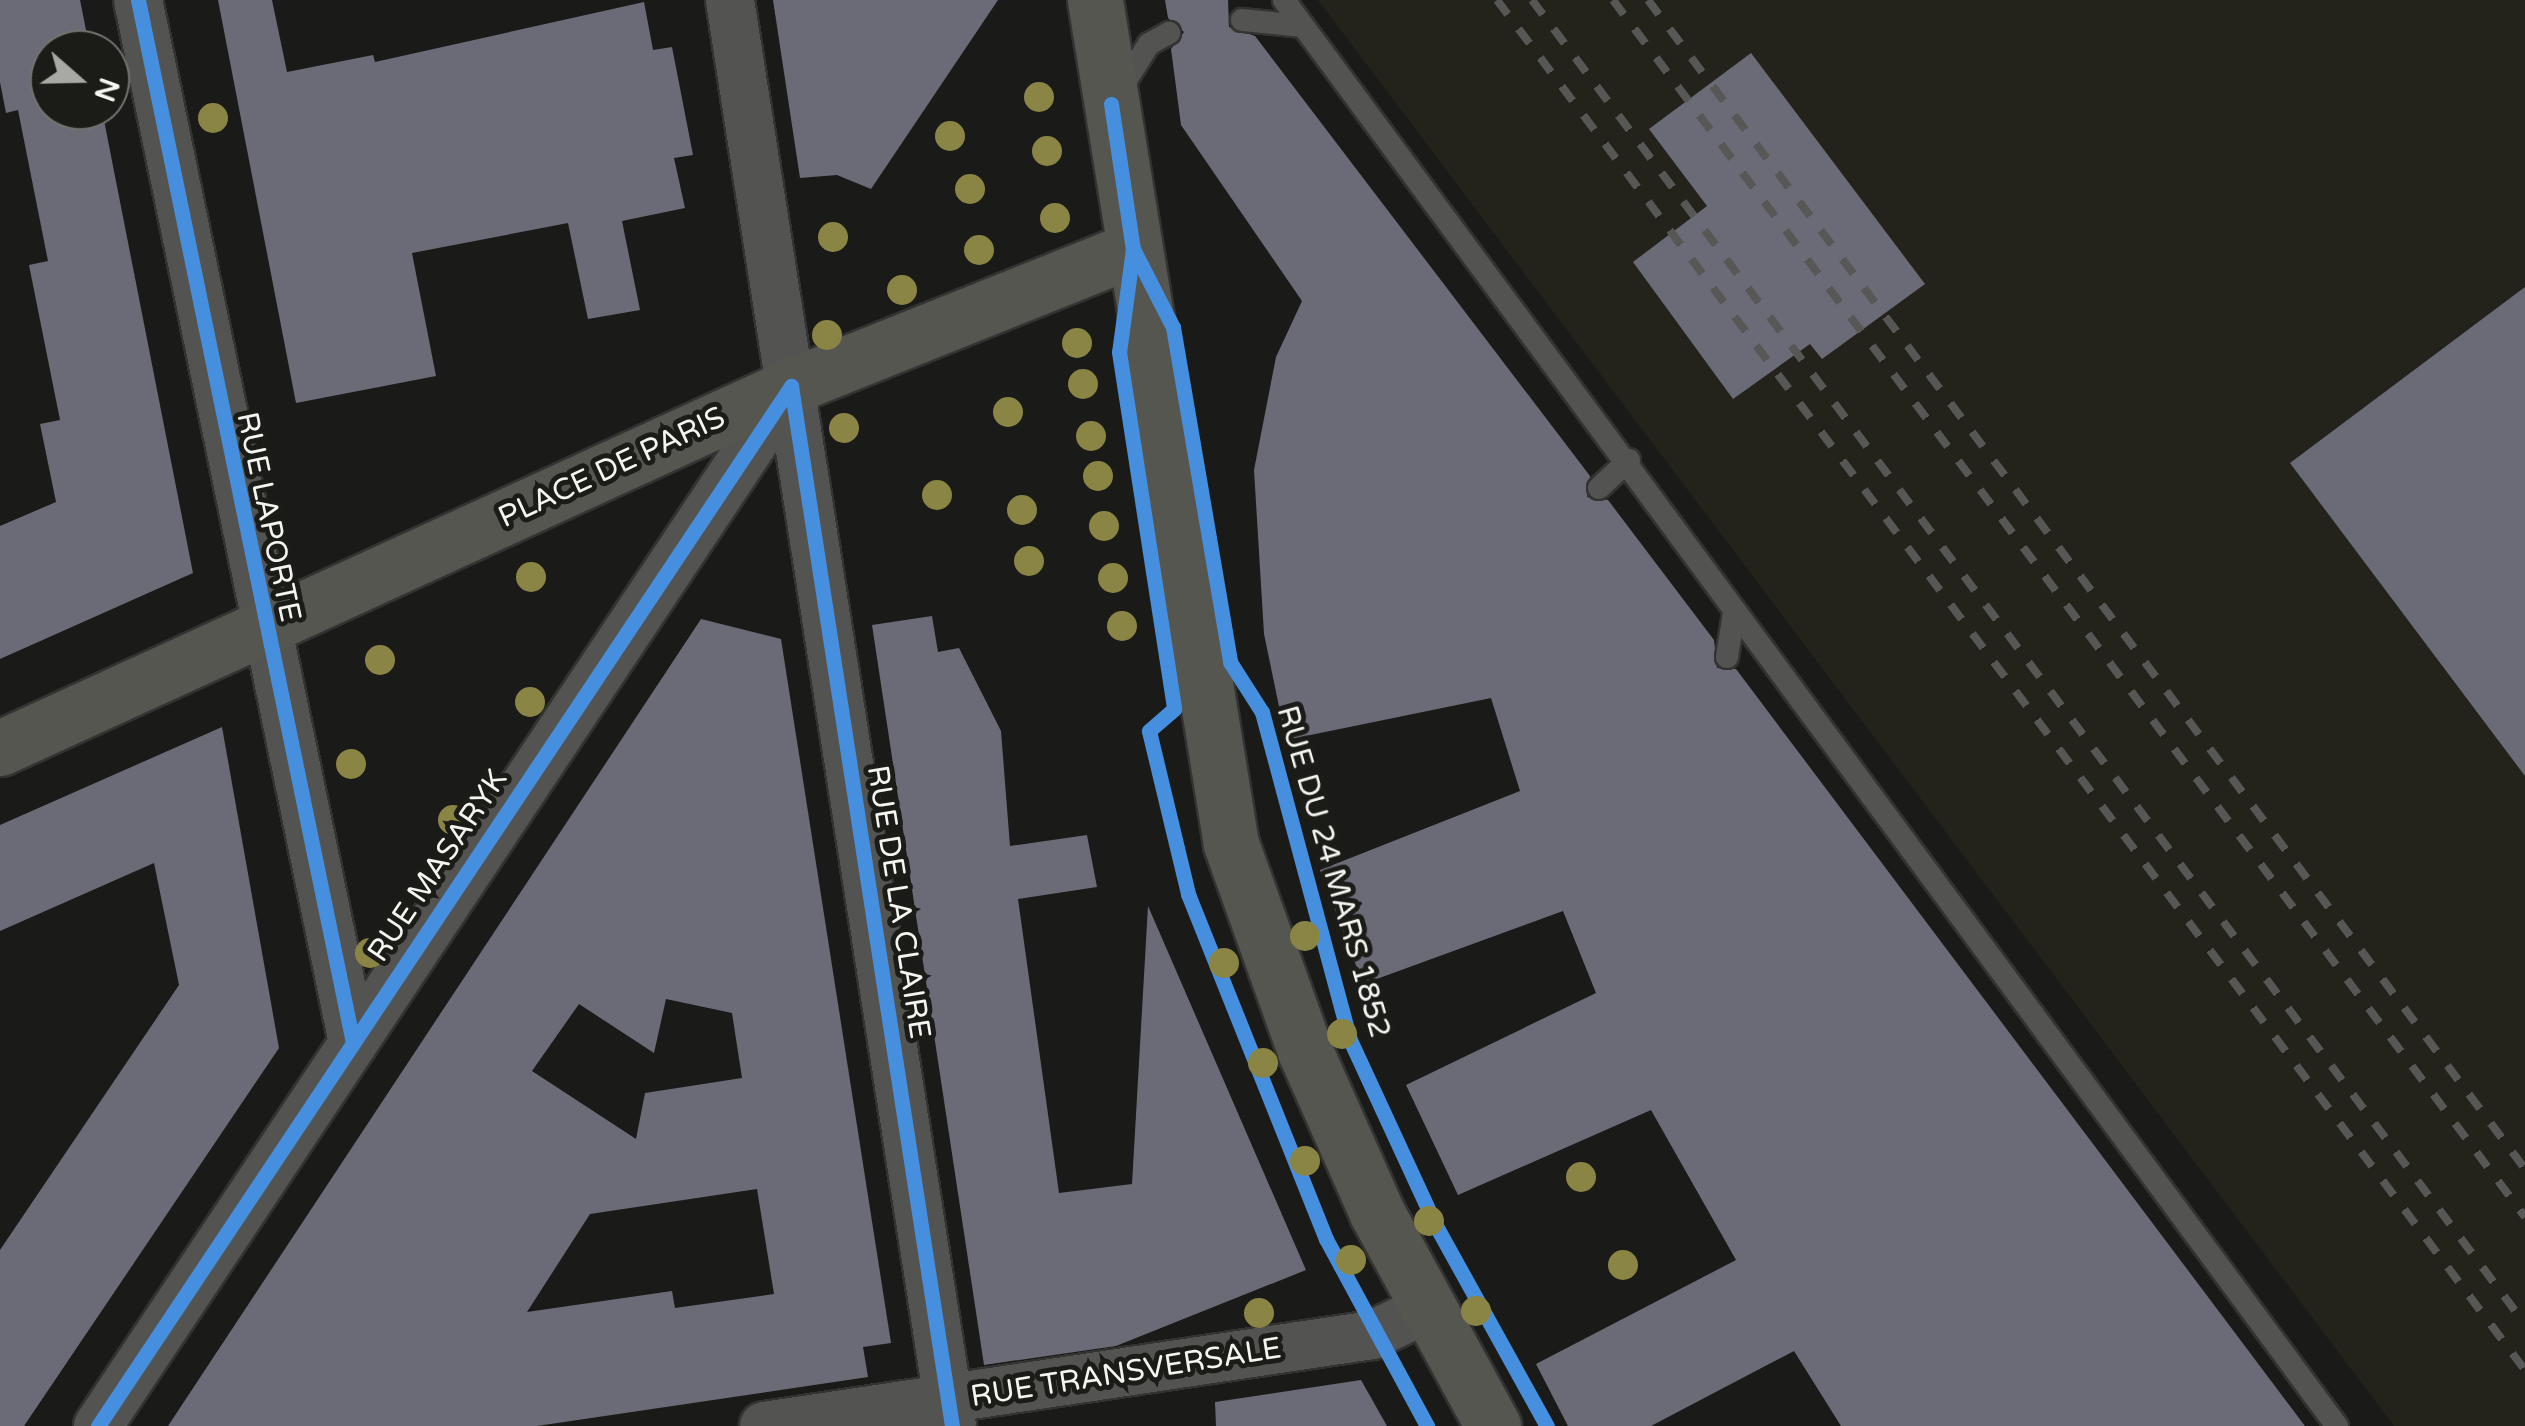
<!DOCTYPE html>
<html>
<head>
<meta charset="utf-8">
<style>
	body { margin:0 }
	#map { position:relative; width:2525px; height:1426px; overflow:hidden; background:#1a1a18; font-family:"Varela Round",sans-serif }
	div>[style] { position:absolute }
	.built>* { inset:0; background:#24231b }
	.building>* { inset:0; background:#6b6b78 }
	.roads { filter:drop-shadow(2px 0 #333332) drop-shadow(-2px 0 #333332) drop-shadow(0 2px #333332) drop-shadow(0 -2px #333332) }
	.lane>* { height:22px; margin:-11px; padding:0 11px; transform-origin:11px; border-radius:11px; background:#535351 }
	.street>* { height:48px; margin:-24px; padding:0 24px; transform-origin:24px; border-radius:24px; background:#535351 }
	.secondary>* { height:55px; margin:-27.5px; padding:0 27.5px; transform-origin:27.5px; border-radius:27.5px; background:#565651 }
	.rail>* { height:8px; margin-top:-4px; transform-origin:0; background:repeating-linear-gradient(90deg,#575755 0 18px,transparent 0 36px) }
	.cycleway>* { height:15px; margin:-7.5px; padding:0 7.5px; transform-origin:7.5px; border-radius:7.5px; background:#468fdf }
	.trees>* { width:30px; height:30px; margin:-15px; border-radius:50%; background:#8b8545 }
	span { translate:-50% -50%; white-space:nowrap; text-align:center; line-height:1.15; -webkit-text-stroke:10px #1b1b17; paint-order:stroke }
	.street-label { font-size:30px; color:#f4f4f1 }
	.north { position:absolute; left:30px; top:30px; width:100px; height:100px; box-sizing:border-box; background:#1b1b17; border:2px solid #72726e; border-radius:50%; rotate:110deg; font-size:28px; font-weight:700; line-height:40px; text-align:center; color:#f4f4f1 }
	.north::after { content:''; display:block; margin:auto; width:35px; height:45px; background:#a8a8a5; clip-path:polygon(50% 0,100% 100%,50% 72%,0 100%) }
</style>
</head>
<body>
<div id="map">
	<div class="built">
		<i style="clip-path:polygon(1318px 0,2525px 0,2525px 1426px,2394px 1426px)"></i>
	</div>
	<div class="building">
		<i style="clip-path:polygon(0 0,80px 0,90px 50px,50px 50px,50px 110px,102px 110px,193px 573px,0 659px,0 526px,56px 502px,40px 424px,60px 420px,29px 265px,48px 261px,18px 110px,6px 113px,0 82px)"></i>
		<i style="clip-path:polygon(218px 0,272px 0,287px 72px,373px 55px,375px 62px,644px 2px,653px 50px,672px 47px,693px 155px,674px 158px,685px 208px,622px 221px,640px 310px,588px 319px,568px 223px,412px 253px,436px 376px,296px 403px)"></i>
		<i style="clip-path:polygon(773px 0,998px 0,871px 189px,837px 175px,800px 178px)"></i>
		<i style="clip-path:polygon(1165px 0,1228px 0,1229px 27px,1255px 36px,1590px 476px,1587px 497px,1608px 500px,1714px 640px,1717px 668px,1736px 669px,2305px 1426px,1841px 1426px,1794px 1351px,1651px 1426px,1568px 1426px,1536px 1364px,1736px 1260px,1651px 1110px,1458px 1195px,1406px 1085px,1596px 993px,1563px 911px,1363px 984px,1320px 870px,1520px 791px,1491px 698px,1286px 740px,1264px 634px,1254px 470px,1276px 357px,1302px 301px,1181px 125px,1171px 49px,1184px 32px,1168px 18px)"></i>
		<i style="clip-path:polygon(1751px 53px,1925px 284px,1822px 359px,1810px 344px,1733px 399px,1633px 262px,1707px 206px,1649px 129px)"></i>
		<i style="clip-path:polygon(2525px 287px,2525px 776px,2290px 463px)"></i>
		<i style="clip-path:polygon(932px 616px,938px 652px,959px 648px,1001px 731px,1010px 846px,1087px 835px,1097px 887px,1018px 899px,1059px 1193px,1132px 1184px,1148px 906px,1306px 1270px,1116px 1346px,984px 1365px,872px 625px)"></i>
		<i style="clip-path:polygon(evenodd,701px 619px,781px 639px,891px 1343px,863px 1347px,868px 1377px,537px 1426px,168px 1426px,701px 619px,666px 999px,732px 1013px,742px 1078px,645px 1093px,636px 1139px,532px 1071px,579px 1004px,654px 1053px,666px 999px,701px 619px,757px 1189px,774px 1294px,675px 1308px,672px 1291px,527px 1312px,590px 1214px,757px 1189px)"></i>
		<i style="clip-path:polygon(222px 727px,279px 1048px,24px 1426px,0 1426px,0 1250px,179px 985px,154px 863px,0 931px,0 825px)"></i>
		<i style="clip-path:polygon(1361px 1380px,1387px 1426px,1216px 1426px,1215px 1402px)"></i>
	</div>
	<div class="roads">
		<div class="lane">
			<i style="left:1284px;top:0;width:1773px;rotate:53.56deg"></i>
			<i style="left:1242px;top:20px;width:60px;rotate:5.7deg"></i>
			<i style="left:1118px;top:93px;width:58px;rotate:-57.7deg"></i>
			<i style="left:1149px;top:44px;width:23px;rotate:-29deg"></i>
			<i style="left:1599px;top:488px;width:41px;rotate:-43deg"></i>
			<i style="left:1727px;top:657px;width:45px;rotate:-81deg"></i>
		</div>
		<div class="street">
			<i style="left:138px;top:0;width:1065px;rotate:78.35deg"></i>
			<i style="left:730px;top:0;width:1443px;rotate:81.15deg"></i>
			<i style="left:98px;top:1426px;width:1250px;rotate:-56.32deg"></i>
			<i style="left:764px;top:1426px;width:615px;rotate:-8.51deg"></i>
			<i style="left:1372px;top:1335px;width:58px;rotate:-25.7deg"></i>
		</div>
		<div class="secondary">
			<i style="left:1095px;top:0;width:855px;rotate:80.85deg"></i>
			<i style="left:1231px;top:844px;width:220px;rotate:70.3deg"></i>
			<i style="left:1305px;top:1051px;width:177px;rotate:66deg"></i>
			<i style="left:1377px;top:1213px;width:243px;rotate:61.4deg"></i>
			<i style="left:0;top:748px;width:870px;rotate:-24.59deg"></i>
			<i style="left:791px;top:386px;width:368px;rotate:-21.8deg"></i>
		</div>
	</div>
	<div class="rail">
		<i style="left:1497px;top:0;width:1713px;rotate:53.12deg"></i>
		<i style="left:1532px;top:0;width:1655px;rotate:53.13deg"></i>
		<i style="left:1613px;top:0;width:1521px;rotate:53.15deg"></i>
		<i style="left:1648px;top:0;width:1461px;rotate:53.12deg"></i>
	</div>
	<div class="cycleway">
		<i style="left:138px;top:0;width:1065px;rotate:78.35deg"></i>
		<i style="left:1111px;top:104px;width:147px;rotate:81.4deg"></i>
		<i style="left:1133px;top:249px;width:88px;rotate:62.9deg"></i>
		<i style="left:1173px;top:327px;width:340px;rotate:80.3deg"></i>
		<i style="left:1230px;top:662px;width:59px;rotate:57.4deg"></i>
		<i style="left:1262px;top:712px;width:340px;rotate:75deg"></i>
		<i style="left:1350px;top:1040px;width:205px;rotate:65.2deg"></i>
		<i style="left:1436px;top:1226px;width:229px;rotate:61deg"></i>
		<i style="left:1133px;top:249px;width:104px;rotate:97.7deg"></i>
		<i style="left:1119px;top:352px;width:361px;rotate:81.2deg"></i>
		<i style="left:1174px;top:709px;width:33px;rotate:139deg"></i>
		<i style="left:1149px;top:731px;width:168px;rotate:76.5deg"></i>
		<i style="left:1188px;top:894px;width:372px;rotate:68.2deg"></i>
		<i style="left:1326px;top:1239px;width:213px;rotate:61.6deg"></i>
		<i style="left:791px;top:386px;width:1052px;rotate:81.2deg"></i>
		<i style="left:98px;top:1426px;width:1250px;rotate:-56.32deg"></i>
	</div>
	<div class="trees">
		<i style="left:1039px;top:97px"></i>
		<i style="left:213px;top:118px"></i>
		<i style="left:950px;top:136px"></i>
		<i style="left:1047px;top:151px"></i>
		<i style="left:970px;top:189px"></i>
		<i style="left:1055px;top:218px"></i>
		<i style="left:833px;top:237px"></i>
		<i style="left:979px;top:250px"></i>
		<i style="left:902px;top:290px"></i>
		<i style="left:827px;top:335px"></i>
		<i style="left:1077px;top:343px"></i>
		<i style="left:1083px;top:384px"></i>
		<i style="left:1008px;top:412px"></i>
		<i style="left:844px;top:428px"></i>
		<i style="left:1091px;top:436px"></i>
		<i style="left:1098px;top:476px"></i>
		<i style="left:937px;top:495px"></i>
		<i style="left:1022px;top:510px"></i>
		<i style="left:1104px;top:526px"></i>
		<i style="left:1029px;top:561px"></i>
		<i style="left:531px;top:577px"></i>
		<i style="left:1113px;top:578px"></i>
		<i style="left:1122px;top:626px"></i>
		<i style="left:380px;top:660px"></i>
		<i style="left:530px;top:702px"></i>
		<i style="left:351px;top:764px"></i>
		<i style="left:453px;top:820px"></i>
		<i style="left:1305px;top:936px"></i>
		<i style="left:370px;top:953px"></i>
		<i style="left:1224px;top:963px"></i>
		<i style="left:1342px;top:1034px"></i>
		<i style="left:1263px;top:1063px"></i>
		<i style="left:1305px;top:1161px"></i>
		<i style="left:1581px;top:1177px"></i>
		<i style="left:1429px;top:1221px"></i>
		<i style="left:1351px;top:1260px"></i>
		<i style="left:1623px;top:1265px"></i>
		<i style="left:1476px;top:1311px"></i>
		<i style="left:1259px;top:1313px"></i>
	</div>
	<div class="street-label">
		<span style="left:612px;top:468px;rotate:-25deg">PLACE DE PARIS</span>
		<span style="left:268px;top:517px;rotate:78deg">RUE LAPORTE</span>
		<span style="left:438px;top:866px;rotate:-56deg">RUE MASARYK</span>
		<span style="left:1333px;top:872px;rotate:74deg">RUE DU 24 MARS 1852</span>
		<span style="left:898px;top:902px;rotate:81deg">RUE DE LA CLAIRE</span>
		<span style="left:1126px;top:1373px;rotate:-9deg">RUE TRANSVERSALE</span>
	</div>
	<div class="north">N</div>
</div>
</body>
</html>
